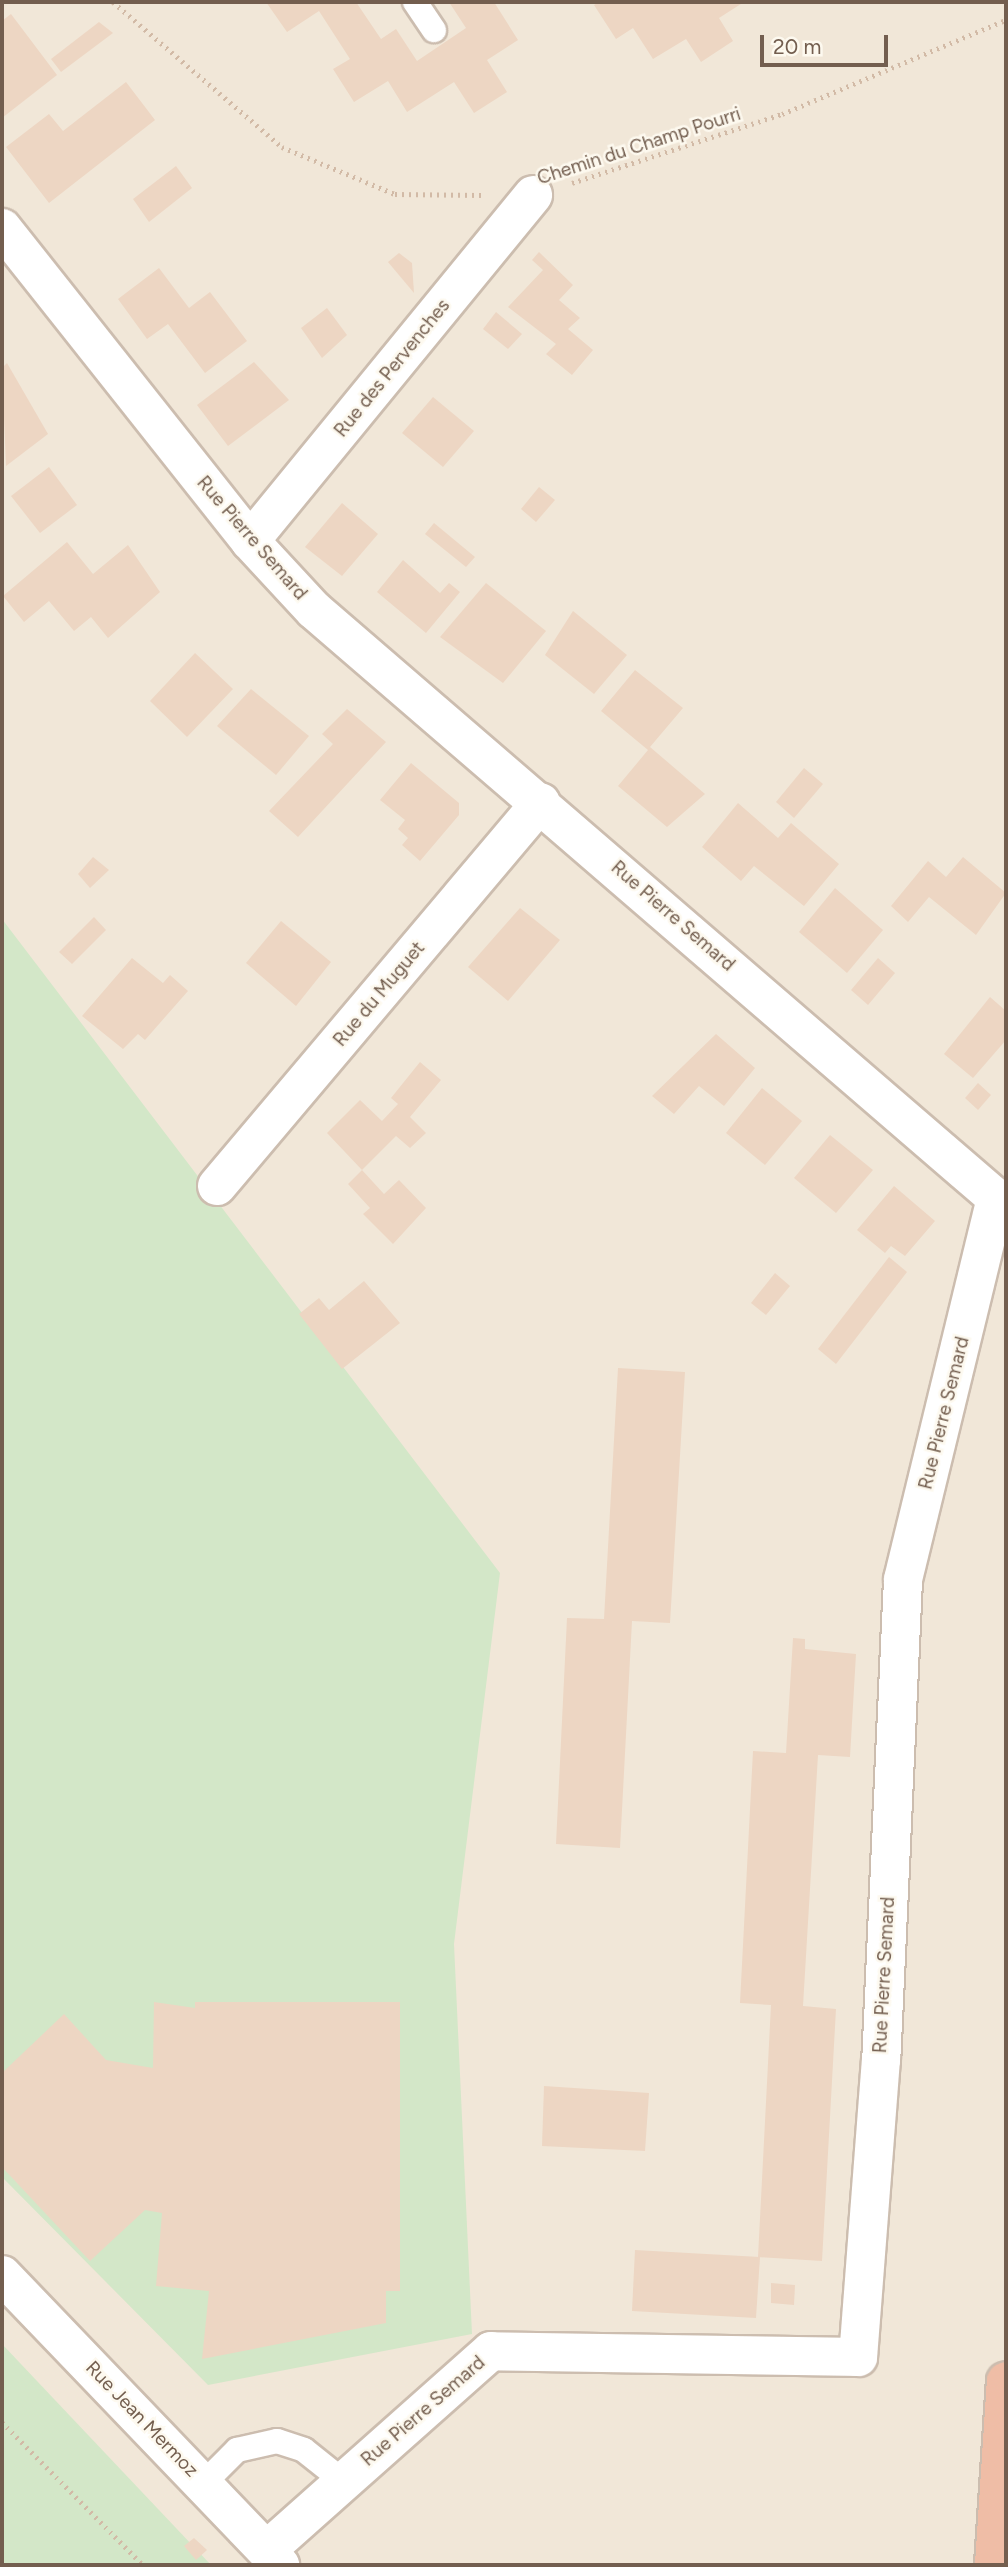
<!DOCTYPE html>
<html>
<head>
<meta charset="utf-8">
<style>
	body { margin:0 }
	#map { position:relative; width:1008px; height:2567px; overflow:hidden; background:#faf5e9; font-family:Figtree,sans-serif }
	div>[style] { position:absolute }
	.residential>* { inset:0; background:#f1e7d8 }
	.green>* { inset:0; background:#d3e7c8 }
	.building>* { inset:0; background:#edd6c3 }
	.path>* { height:4.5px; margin-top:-2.25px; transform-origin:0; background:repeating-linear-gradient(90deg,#d2baa6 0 2px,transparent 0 7px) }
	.roads { filter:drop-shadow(2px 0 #ccbdaf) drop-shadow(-2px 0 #ccbdaf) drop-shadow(0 2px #ccbdaf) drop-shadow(0 -2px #ccbdaf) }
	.lane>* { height:24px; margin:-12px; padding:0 12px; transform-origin:12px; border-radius:12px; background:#fff }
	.street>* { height:38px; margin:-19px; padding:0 19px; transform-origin:19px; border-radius:19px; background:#fff }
	.highway>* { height:38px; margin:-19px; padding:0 19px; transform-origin:19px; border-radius:19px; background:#efbda6 }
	span { translate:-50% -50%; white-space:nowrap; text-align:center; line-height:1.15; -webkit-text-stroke:5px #fdf9ef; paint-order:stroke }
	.street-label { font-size:19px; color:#735e4f }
	.frame { position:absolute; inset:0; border:4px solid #735e4f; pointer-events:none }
	.scale { position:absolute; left:760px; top:35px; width:128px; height:32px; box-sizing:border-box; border:4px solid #735e4f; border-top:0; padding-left:9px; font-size:21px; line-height:24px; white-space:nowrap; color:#735e4f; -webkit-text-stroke:5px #fdf9ef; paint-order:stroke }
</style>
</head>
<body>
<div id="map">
	<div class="residential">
		<i style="clip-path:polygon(2px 2px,1006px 2px,1006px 2565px,2px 2565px)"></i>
	</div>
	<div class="green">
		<i style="clip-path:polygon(2px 919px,500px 1573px,454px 1944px,472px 2334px,208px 2385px,2px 2177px)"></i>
		<i style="clip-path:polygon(2px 2344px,211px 2565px,2px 2565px)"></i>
	</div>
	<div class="building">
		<i style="clip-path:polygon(266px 2px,356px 2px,381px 39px,396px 29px,417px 61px,466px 28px,449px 2px,494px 2px,518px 40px,487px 60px,507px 92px,474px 113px,454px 82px,407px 112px,388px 81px,354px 102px,333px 69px,350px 59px,319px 11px,287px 32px)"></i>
		<i style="clip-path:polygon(599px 2px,744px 2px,719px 18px,733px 41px,701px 62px,686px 39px,653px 59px,633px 28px,616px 39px,594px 5px)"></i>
		<i style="clip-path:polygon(11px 14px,57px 75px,2px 118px,2px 21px)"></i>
		<i style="clip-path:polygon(99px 22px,113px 33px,61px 72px,51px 59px)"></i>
		<i style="clip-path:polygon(126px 82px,155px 120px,49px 203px,6px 147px,49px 114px,63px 131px)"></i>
		<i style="clip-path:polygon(176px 166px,192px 188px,149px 222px,133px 199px)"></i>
		<i style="clip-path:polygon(539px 252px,573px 285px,559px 300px,580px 318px,568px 329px,593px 350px,572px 375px,546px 354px,556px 344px,508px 307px,543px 270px,532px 260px)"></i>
		<i style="clip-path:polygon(399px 253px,412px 263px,414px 293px,388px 262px)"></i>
		<i style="clip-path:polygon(159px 268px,189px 308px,210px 292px,247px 341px,205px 373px,168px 324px,147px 339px,118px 299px)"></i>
		<i style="clip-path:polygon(327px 308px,347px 335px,322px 358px,301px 328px)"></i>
		<i style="clip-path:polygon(496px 312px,522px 334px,508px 349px,483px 329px)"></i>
		<i style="clip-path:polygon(254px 362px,289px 400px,228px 446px,197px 405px)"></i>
		<i style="clip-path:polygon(7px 363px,48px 434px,6px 466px,2px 368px)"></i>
		<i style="clip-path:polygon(433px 397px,474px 431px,443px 467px,402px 433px)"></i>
		<i style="clip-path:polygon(49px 467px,77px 505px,40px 533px,11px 496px)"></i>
		<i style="clip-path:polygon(539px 487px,555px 500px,536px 522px,521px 509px)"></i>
		<i style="clip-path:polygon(342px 503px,378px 534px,342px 576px,305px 547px)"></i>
		<i style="clip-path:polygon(434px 523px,475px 557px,466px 567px,425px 534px)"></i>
		<i style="clip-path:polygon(67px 542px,93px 574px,128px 545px,160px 592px,108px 638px,91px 617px,74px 631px,49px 601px,24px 622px,3px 596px)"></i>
		<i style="clip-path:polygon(403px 560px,440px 593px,449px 583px,460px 592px,426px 633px,377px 592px)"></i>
		<i style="clip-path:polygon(486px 583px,546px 631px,503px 683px,440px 637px)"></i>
		<i style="clip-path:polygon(573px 611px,627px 655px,594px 694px,545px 655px)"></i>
		<i style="clip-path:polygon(195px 653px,233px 689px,187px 737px,150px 701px)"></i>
		<i style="clip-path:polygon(635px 670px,683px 708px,650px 747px,705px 794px,667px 827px,618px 786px,648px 750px,601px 711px)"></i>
		<i style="clip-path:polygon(251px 689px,309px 736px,276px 775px,217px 726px)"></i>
		<i style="clip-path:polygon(347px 709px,386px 742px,298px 837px,269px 811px,333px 744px,322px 734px)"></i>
		<i style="clip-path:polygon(411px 763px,459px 803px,459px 815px,420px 861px,402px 845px,408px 838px,398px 829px,405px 820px,380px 800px)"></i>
		<i style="clip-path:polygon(804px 768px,823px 784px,794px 818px,776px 802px)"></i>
		<i style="clip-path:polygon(738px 803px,778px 838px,791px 823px,839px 864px,804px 906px,754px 866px,741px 881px,702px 847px)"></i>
		<i style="clip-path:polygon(93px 857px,109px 870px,90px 888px,78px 874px)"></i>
		<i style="clip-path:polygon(963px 857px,1006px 893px,976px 935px,929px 897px,908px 922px,891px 906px,928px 861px,946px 877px)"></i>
		<i style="clip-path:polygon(835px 888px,883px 930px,847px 973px,799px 932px)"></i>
		<i style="clip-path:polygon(520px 908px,560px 940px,508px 1001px,468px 967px)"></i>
		<i style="clip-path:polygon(94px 917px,106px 930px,72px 964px,59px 952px)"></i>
		<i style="clip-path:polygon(281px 921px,331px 962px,296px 1006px,246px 963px)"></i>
		<i style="clip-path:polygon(132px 958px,163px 983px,170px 975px,188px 991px,145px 1040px,138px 1034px,123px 1049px,82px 1016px)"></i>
		<i style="clip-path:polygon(878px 958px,895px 973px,868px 1005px,851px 990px)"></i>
		<i style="clip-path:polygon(990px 997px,1006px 1011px,1006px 1040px,973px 1078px,944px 1054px)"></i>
		<i style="clip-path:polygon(716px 1034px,755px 1068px,724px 1106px,699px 1086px,674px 1114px,652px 1096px)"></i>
		<i style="clip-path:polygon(420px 1062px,441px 1080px,410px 1117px,426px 1133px,410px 1148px,396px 1136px,362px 1170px,327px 1133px,360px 1100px,382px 1121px,398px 1104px,391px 1098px)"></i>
		<i style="clip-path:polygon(978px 1083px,991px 1095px,978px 1110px,965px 1098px)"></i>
		<i style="clip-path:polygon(762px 1088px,802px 1121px,765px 1165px,726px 1133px)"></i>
		<i style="clip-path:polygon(830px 1135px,873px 1170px,836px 1213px,794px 1178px)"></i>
		<i style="clip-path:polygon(362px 1170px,384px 1194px,399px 1180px,426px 1208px,393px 1244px,363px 1214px,370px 1208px,348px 1184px)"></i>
		<i style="clip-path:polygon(894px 1186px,935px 1221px,905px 1256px,891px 1246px,885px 1253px,857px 1230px)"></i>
		<i style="clip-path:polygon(889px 1257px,907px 1272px,836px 1364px,818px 1349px)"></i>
		<i style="clip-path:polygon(775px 1273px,790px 1286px,766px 1315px,751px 1303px)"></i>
		<i style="clip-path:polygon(364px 1281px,400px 1323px,342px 1369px,299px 1314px,319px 1298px,329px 1310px)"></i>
		<i style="clip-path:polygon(618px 1368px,685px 1372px,670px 1623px,632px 1621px,620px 1848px,556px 1844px,567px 1618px,604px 1619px)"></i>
		<i style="clip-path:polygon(793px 1638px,805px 1639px,805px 1649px,856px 1654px,850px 1757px,818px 1755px,803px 2006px,836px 2009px,822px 2261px,758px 2257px,771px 2005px,740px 2003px,753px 1751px,786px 1753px)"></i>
		<i style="clip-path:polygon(154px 2002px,195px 2008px,195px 2002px,400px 2002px,400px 2291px,386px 2291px,386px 2323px,202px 2359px,209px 2291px,156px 2286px,162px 2213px,145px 2210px,90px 2261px,2px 2167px,2px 2073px,64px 2014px,106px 2060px,153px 2068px)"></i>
		<i style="clip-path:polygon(544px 2086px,649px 2093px,645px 2151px,542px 2146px)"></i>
		<i style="clip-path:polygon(635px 2250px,760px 2257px,756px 2318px,632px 2311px)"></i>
		<i style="clip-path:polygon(771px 2283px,795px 2285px,794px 2305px,771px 2303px)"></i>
		<i style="clip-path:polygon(194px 2538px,207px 2550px,196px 2560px,184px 2546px)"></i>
	</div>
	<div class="path">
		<i style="left:113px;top:2px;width:223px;rotate:40.6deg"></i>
		<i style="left:282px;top:147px;width:122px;rotate:22.6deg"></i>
		<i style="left:395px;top:194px;width:86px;rotate:0.7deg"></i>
		<i style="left:572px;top:183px;width:221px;rotate:-18.2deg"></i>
		<i style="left:782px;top:114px;width:243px;rotate:-22.8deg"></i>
		<i style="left:2px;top:2422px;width:201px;rotate:45.4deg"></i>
	</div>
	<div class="roads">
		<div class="lane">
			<i style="left:415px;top:2px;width:34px;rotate:56deg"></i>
			<i style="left:204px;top:2483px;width:47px;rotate:-45deg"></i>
			<i style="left:237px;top:2450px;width:41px;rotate:-12.7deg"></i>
			<i style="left:277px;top:2441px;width:28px;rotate:18deg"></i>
			<i style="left:304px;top:2450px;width:50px;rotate:38.5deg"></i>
		</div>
		<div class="street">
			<i style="left:2px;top:228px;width:399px;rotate:51.6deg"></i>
			<i style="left:250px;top:541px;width:94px;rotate:47.2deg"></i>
			<i style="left:314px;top:610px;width:900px;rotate:40.77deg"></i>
			<i style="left:996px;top:1198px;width:393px;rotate:103.7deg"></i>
			<i style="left:903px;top:1580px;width:480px;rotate:92.6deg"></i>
			<i style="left:881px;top:2059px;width:299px;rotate:94.4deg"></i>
			<i style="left:858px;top:2357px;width:367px;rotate:-179.1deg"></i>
			<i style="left:491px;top:2351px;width:300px;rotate:138.4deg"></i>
			<i style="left:250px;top:541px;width:447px;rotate:-50.7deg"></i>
			<i style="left:217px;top:1186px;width:502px;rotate:-49.84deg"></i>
			<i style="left:2px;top:2275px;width:402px;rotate:46.2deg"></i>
		</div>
		<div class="highway">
			<i style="left:994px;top:2565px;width:184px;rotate:-86.3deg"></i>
		</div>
	</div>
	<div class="street-label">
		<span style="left:639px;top:146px;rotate:-18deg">Chemin du Champ Pourri</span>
		<span style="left:392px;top:368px;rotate:-51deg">Rue des Pervenches</span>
		<span style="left:252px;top:538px;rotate:49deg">Rue Pierre Semard</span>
		<span style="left:673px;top:916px;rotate:41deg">Rue Pierre Semard</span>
		<span style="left:379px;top:994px;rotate:-50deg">Rue du Muguet</span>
		<span style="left:944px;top:1413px;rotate:-76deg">Rue Pierre Semard</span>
		<span style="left:884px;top:1975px;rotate:-87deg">Rue Pierre Semard</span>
		<span style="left:423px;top:2411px;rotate:-41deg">Rue Pierre Semard</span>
		<span style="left:142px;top:2419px;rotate:46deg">Rue Jean Mermoz</span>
	</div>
	<div class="frame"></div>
	<div class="scale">20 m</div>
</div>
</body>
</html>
